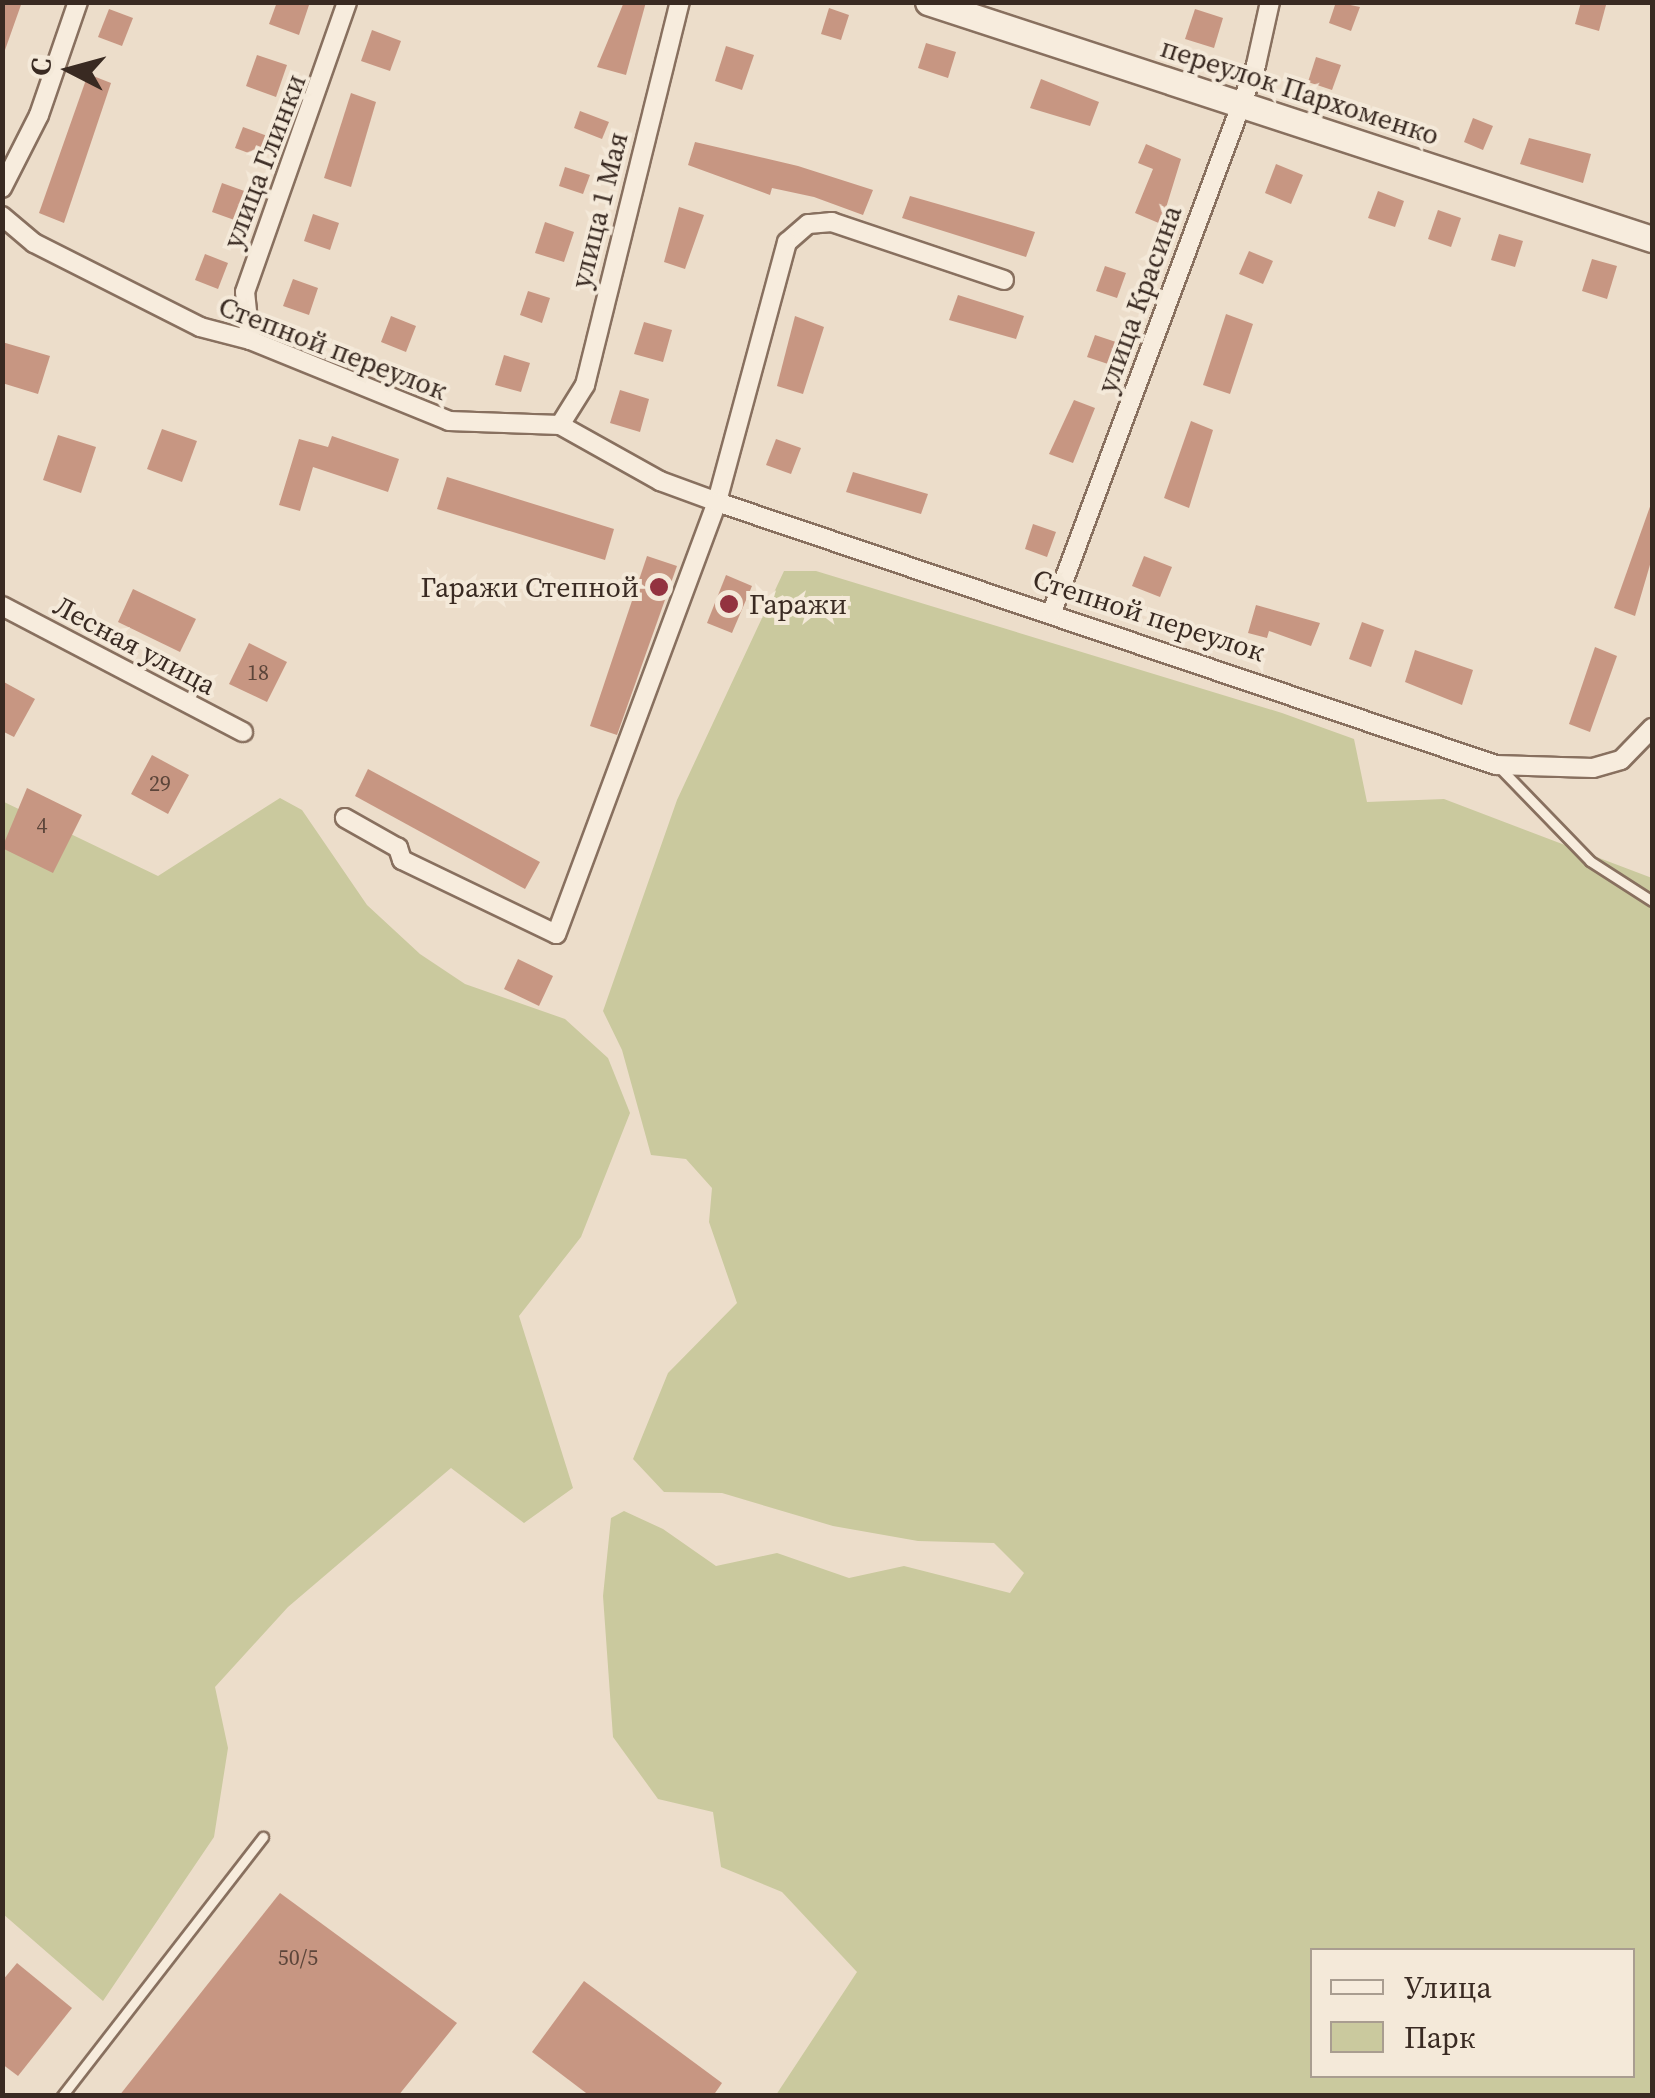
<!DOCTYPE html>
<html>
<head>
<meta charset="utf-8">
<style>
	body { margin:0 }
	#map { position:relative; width:1655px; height:2098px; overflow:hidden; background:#ecddca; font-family:"Source Serif 4",serif }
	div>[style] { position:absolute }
	.green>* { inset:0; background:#cac99e }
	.building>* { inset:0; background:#c79682 }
	.roads { filter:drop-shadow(2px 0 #88705f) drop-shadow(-2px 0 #88705f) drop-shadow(0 2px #88705f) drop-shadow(0 -2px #88705f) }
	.lane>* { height:9px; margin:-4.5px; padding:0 4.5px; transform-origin:4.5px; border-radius:4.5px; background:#f7ecdd }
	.street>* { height:18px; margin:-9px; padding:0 9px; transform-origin:9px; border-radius:9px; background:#f7ecdd }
	.secondary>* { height:25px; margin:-12.5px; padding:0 12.5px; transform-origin:12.5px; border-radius:12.5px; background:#f7ecdd }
	.dots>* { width:28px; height:28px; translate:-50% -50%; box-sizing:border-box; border:5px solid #f4e9d9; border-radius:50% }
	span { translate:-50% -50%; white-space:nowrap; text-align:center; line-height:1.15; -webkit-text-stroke:8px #f4e9d9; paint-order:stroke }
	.number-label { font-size:22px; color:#5c453a }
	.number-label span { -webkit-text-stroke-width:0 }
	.street-label { font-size:28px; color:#392a22 }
	.poi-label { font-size:28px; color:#392a22 }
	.right { translate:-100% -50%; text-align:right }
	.left { translate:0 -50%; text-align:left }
	.frame { position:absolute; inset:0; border:5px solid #392a22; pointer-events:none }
	.legend { position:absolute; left:1310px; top:1948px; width:325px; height:130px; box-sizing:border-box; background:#f4e9d9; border:2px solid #a99d90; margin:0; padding:12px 18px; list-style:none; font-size:30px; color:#392a22 }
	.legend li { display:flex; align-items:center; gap:20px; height:50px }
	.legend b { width:50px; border:2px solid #a99d90 }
	.north { position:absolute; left:20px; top:20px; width:100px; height:100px; -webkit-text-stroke:8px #f4e9d9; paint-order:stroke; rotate:276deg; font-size:28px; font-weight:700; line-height:40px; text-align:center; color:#392a22 }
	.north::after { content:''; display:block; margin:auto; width:35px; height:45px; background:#392a22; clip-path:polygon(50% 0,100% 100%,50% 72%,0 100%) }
</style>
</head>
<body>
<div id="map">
	<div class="green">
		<i style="clip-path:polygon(evenodd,784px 571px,816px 571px,1282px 713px,1354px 739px,1367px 802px,1444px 799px,1652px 878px,1652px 2095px,776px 2095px,857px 1972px,782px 1892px,721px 1867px,713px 1812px,658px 1799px,613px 1737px,603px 1596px,611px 1518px,624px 1511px,663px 1529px,716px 1566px,777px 1553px,849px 1578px,904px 1566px,1010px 1593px,1024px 1573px,994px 1543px,918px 1541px,833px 1526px,722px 1493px,664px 1492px,633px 1459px,668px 1373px,737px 1303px,709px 1222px,712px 1188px,686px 1159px,651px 1155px,622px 1050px,603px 1011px,677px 800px,784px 571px,1312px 1950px,1632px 1950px,1632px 2076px,1312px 2076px,1312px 1950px)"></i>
		<i style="clip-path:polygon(280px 798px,302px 810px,367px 905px,420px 954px,465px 984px,565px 1019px,608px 1058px,630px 1113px,581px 1237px,519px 1316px,573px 1488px,524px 1523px,451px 1468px,288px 1607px,215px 1687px,228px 1748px,214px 1837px,103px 2001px,3px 1914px,2px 801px,158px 876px)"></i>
	</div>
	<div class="building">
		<i style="clip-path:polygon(2px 2px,22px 2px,5px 50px,2px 50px)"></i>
		<i style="clip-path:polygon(277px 2px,310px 2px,299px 35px,269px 24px)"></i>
		<i style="clip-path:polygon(624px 2px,646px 2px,626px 75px,597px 67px)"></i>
		<i style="clip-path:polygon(1336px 2px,1360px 7px,1351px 31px,1329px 23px)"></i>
		<i style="clip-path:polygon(1581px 2px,1606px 5px,1599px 31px,1575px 24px)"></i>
		<i style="clip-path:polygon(829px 8px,849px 15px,841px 40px,821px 34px)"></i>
		<i style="clip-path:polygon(109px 9px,133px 18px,122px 46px,98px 37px)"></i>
		<i style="clip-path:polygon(1195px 9px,1223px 18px,1214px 48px,1185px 39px)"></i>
		<i style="clip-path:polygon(372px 30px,401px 41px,390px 71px,361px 61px)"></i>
		<i style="clip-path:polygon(926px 43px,956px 52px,948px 78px,918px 68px)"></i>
		<i style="clip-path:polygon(726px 46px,754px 55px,742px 90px,715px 81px)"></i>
		<i style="clip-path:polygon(257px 55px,287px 65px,276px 97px,246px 86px)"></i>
		<i style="clip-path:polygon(1316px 57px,1341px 65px,1332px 90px,1308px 82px)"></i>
		<i style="clip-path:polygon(88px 74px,111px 83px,64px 223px,39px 213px)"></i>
		<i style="clip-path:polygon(1041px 79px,1099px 102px,1090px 126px,1030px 108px)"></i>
		<i style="clip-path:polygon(351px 93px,376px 102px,351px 187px,324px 178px)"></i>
		<i style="clip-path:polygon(580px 111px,609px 122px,602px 139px,574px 128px)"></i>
		<i style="clip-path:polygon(1473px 118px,1493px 126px,1483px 150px,1464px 142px)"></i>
		<i style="clip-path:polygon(243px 127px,270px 137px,262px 158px,235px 148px)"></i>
		<i style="clip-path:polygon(1529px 138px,1591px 154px,1583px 183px,1520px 164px)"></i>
		<i style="clip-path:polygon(695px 142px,798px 166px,873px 190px,863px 215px,814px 197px,772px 188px,770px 195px,688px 165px)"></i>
		<i style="clip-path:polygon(1146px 144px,1181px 159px,1161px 224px,1135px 213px,1153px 169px,1138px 163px)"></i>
		<i style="clip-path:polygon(1276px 164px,1303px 175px,1291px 204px,1265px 193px)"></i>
		<i style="clip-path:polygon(565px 167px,590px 175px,583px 194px,559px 186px)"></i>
		<i style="clip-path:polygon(222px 183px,250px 193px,240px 222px,212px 212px)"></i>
		<i style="clip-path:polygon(1378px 191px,1404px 201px,1395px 227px,1368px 218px)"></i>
		<i style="clip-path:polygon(910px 196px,1035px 232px,1026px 257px,902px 218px)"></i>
		<i style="clip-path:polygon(679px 207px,704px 215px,685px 269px,664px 262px)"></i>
		<i style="clip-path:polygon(1438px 210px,1461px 218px,1451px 247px,1428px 239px)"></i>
		<i style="clip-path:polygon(313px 214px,339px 223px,330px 250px,304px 241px)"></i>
		<i style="clip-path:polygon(545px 222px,574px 232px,564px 262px,535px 253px)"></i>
		<i style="clip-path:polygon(1499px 234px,1523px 241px,1515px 267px,1491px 260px)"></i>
		<i style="clip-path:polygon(1249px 251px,1273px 261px,1263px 284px,1239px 274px)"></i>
		<i style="clip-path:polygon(205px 254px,228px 263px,218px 289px,195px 280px)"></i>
		<i style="clip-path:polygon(1592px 259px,1617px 266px,1607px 299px,1582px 291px)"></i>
		<i style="clip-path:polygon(1105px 266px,1126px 273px,1117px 298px,1096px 291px)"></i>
		<i style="clip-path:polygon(293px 279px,318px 288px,309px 315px,283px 306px)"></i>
		<i style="clip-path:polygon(528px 291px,550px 298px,542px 323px,520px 315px)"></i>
		<i style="clip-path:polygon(958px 295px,1024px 316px,1016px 339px,949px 320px)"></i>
		<i style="clip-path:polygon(1226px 314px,1253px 324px,1230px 394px,1203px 385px)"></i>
		<i style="clip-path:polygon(391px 316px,416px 326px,406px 352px,381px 342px)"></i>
		<i style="clip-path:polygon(795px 316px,824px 327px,803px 394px,777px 386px)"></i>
		<i style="clip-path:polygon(644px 322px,672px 330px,663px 362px,634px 354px)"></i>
		<i style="clip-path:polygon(1095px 335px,1119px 343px,1111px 365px,1087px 357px)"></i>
		<i style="clip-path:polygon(2px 342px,50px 356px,38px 394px,2px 383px)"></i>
		<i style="clip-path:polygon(504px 355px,530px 363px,521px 392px,495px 385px)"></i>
		<i style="clip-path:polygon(620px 390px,649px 399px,640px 432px,610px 423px)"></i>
		<i style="clip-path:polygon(1074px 400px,1095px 408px,1073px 463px,1049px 454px)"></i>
		<i style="clip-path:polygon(1191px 421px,1213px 430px,1189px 508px,1164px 498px)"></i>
		<i style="clip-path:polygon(162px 429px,197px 441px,182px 482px,147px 469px)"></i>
		<i style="clip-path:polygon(58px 435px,96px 447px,81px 493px,43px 480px)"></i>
		<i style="clip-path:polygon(332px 436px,399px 459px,388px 492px,313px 467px,300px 511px,279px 505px,299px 439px,328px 447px)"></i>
		<i style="clip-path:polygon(776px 439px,801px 448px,791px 474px,766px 465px)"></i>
		<i style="clip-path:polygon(853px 472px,928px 494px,921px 514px,846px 492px)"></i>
		<i style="clip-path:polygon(447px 477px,614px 529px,605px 560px,437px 509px)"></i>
		<i style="clip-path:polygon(1652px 501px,1652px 558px,1635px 616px,1614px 608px)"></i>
		<i style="clip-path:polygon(1033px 524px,1056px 532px,1047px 557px,1025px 549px)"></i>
		<i style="clip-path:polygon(647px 556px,677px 566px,617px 735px,590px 726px)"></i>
		<i style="clip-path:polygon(1144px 556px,1172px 567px,1160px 597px,1132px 586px)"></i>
		<i style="clip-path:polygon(726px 575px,752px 586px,732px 633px,707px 623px)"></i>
		<i style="clip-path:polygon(133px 589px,196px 619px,180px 652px,118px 622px)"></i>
		<i style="clip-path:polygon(1256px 605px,1320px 623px,1311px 646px,1269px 631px,1267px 638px,1248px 633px)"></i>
		<i style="clip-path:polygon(1362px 622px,1384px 630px,1371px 667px,1349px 659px)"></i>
		<i style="clip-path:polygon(249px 643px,287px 662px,267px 702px,229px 684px)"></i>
		<i style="clip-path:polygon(1595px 647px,1617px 656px,1590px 732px,1569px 724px)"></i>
		<i style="clip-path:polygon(1415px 650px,1473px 670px,1462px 705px,1405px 682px)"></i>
		<i style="clip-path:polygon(2px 681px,35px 699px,14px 737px,2px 731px)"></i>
		<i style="clip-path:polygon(152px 755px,189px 775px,168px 814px,131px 794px)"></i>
		<i style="clip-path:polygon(368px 769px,540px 862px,525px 889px,355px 796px)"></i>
		<i style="clip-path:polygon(27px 788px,82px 815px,53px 873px,2px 848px)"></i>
		<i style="clip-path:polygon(518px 959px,553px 976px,539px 1006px,504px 989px)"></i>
		<i style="clip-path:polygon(280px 1893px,457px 2023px,398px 2096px,119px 2096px)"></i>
		<i style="clip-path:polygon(17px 1963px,72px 2008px,18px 2076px,2px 2064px,2px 1981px)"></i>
		<i style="clip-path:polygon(584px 1981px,722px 2083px,713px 2096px,590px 2096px,532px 2052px)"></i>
	</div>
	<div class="roads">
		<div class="lane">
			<i style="left:1501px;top:769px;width:128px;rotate:45.9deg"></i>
			<i style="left:1590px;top:861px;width:74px;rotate:32.8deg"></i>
			<i style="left:62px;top:2096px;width:328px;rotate:-52.2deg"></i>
		</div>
		<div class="street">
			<i style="left:2px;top:188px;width:82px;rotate:-63.1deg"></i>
			<i style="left:39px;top:115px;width:120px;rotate:-71deg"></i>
			<i style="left:2px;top:216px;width:42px;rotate:40.2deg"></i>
			<i style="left:34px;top:243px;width:186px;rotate:26.8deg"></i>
			<i style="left:200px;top:327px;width:52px;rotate:14.6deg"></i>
			<i style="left:250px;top:340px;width:215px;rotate:22.1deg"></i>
			<i style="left:449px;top:421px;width:111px;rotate:2.1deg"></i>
			<i style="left:560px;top:425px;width:115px;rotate:29.2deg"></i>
			<i style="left:660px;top:481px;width:61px;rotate:20.2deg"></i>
			<i style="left:717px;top:502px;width:461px;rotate:110.4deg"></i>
			<i style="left:556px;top:934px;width:171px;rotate:-154.3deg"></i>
			<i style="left:402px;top:860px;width:13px;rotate:-108deg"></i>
			<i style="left:398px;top:848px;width:61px;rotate:-150.5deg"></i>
			<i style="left:1004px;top:280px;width:182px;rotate:-161.4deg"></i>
			<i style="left:832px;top:222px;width:24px;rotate:175deg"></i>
			<i style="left:808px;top:224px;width:28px;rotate:139deg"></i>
			<i style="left:787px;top:242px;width:269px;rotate:105.1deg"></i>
			<i style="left:717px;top:502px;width:822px;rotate:18.66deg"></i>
			<i style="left:1496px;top:765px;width:97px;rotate:1.8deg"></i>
			<i style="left:1593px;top:768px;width:29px;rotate:-16deg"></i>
			<i style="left:1621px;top:760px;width:45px;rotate:-45.9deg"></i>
			<i style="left:250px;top:340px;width:48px;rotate:-95.9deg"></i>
			<i style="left:245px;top:292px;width:307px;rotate:-70.6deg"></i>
			<i style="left:560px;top:425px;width:47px;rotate:-58deg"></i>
			<i style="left:585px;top:385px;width:395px;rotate:-76.1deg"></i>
			<i style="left:2px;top:606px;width:272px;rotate:27.6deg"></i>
			<i style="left:1052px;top:612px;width:584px;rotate:-69.55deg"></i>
			<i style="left:1256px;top:65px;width:65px;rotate:-77.5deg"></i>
		</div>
		<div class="secondary">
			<i style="left:928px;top:2px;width:762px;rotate:18.13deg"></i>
		</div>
	</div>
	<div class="dots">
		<i style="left:659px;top:587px;background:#933340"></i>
		<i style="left:729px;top:604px;background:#933340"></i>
	</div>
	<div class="number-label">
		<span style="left:258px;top:673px">18</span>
		<span style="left:160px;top:784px">29</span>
		<span style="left:42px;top:826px">4</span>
		<span style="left:298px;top:1958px">50/5</span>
	</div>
	<div class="street-label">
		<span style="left:1300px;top:91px;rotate:18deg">переулок Пархоменко</span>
		<span style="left:264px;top:161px;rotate:-69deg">улица Глинки</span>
		<span style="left:599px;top:210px;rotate:-76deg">улица 1 Мая</span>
		<span style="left:1139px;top:299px;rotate:-70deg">улица Красина</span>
		<span style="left:333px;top:348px;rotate:21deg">Степной переулок</span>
		<span style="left:1149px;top:615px;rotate:18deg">Степной переулок</span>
		<span style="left:135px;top:645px;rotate:28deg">Лесная улица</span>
	</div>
	<div class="poi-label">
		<span class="right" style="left:639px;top:587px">Гаражи Степной</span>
		<span class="left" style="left:749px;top:604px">Гаражи</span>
	</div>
	<div class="frame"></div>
	<ul class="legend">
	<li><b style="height:12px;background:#f7ecdd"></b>Улица</li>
	<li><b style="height:28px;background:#cac99e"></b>Парк</li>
	</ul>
	<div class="north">С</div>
</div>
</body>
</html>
